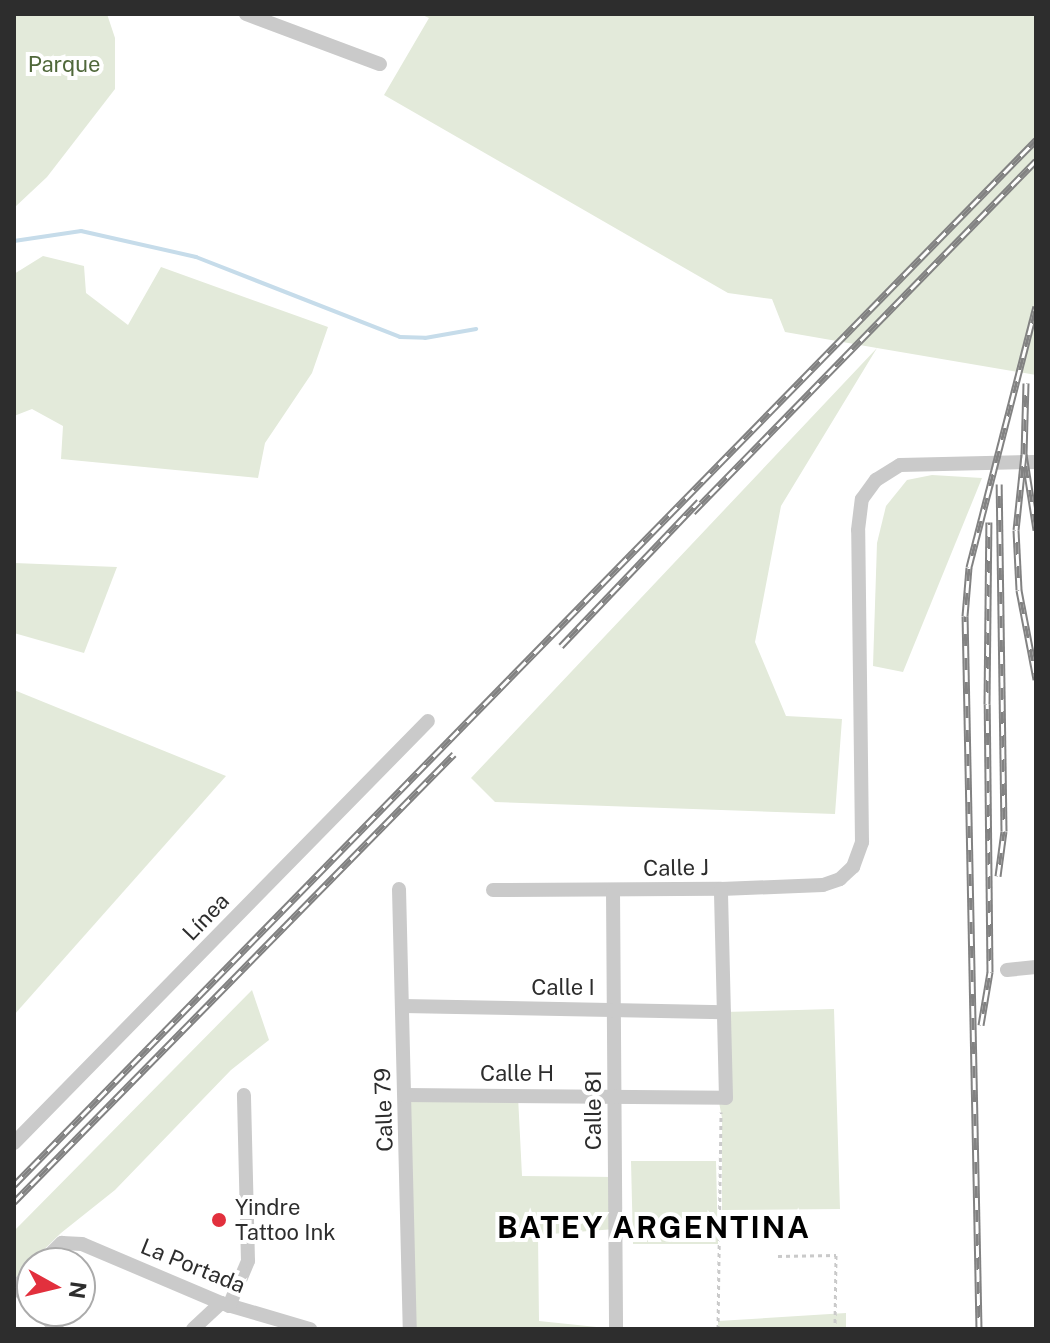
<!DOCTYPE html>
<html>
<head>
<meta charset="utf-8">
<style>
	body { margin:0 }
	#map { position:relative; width:1050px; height:1343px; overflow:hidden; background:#fff; font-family:"Public Sans",sans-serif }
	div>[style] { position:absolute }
	.green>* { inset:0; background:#e3eada }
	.stream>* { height:4px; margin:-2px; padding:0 2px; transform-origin:2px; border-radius:2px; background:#c6dcea }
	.path>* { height:3px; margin-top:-1.5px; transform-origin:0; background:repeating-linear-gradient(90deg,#cacaca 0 4px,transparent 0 8px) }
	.minor>* { height:14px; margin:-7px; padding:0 7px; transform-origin:7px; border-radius:7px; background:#cacaca }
	.rail>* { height:7px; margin-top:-3.5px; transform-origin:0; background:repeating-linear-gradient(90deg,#fff 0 12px,#828282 0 24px); box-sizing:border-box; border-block:2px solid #828282 }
	.dots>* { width:22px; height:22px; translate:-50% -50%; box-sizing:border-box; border:4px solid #fff; border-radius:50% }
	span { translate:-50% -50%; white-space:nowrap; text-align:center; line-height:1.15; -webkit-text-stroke:8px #fff; paint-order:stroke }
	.park-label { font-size:22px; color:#50683b }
	.street-label { font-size:22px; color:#2d2d2d }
	.poi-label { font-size:22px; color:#2d2d2d }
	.left { translate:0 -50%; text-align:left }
	.district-label { font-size:30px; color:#000; font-weight:700; letter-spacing:2px }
	.frame { position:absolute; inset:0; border:16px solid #2d2d2d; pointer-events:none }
	.north { position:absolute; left:16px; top:1247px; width:80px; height:80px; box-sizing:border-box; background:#fff; border:2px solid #ababab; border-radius:50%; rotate:98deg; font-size:22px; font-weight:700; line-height:32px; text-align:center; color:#2d2d2d }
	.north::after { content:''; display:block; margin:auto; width:28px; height:36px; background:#e2303d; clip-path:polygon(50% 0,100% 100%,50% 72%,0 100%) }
</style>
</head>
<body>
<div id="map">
	<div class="green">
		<i style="clip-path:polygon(14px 14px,107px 14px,115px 38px,115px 89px,47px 177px,14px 208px)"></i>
		<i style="clip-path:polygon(420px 14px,1036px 14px,1036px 375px,877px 348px,781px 506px,755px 642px,786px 716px,842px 719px,835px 814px,495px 802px,471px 778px,877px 348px,785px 332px,772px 299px,728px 293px,384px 95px,429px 18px)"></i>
		<i style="clip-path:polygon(43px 256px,84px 266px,86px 293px,128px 325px,161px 267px,328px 327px,312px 373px,265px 443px,258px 478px,61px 459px,63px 426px,32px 409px,14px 416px,14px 274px)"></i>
		<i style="clip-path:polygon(932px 475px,982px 478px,903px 672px,873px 666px,877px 543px,886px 506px,907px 480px)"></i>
		<i style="clip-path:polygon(14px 563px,117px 567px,84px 653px,14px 633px)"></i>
		<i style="clip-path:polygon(14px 690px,226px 776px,14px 1015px)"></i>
		<i style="clip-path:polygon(252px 990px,269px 1040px,231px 1070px,115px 1190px,61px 1233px,14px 1279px,14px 1231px)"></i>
		<i style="clip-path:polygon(834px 1009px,840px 1209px,722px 1210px,722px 1118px,718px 1097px,725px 1098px,724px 1012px)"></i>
		<i style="clip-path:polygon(405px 1095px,518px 1096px,522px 1176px,616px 1177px,615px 1229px,538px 1235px,539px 1321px,616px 1329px,410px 1329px)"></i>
		<i style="clip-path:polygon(631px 1161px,716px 1161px,718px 1244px,633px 1244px)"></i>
		<i style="clip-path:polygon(846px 1313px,846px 1329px,718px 1329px,718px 1321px)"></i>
	</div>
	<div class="stream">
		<i style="left:14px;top:241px;width:68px;rotate:-8.5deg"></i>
		<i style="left:81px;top:231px;width:118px;rotate:12.7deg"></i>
		<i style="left:196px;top:257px;width:219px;rotate:21.4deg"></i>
		<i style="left:400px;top:337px;width:25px;rotate:2deg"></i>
		<i style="left:425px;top:338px;width:52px;rotate:-10deg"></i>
	</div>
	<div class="path">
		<i style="left:778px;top:1256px;width:58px;rotate:-1deg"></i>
		<i style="left:836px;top:1255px;width:74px;rotate:90.8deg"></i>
		<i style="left:718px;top:1329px;width:217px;rotate:-89.2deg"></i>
	</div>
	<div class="minor">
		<i style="left:246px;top:14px;width:143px;rotate:20.5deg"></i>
		<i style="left:399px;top:889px;width:440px;rotate:88.6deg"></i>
		<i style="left:493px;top:890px;width:228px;rotate:-0.3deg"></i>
		<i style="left:721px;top:889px;width:102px;rotate:-2.2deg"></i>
		<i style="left:823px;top:885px;width:18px;rotate:-19deg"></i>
		<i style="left:840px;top:879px;width:18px;rotate:-43deg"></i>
		<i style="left:853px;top:867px;width:27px;rotate:-70deg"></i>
		<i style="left:862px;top:842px;width:312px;rotate:-90.7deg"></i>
		<i style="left:858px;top:530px;width:31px;rotate:-83deg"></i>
		<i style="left:862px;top:499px;width:24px;rotate:-54deg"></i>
		<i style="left:876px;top:480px;width:28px;rotate:-32deg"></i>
		<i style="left:900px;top:465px;width:136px;rotate:-1.3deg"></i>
		<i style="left:613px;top:891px;width:438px;rotate:89.6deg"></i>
		<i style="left:1007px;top:970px;width:29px;rotate:-6deg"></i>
		<i style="left:403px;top:1006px;width:321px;rotate:1.1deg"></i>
		<i style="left:405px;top:1095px;width:321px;rotate:0.5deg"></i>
		<i style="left:726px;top:1098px;width:209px;rotate:-91.4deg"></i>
		<i style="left:14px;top:1143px;width:591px;rotate:-45.55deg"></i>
		<i style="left:41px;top:1263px;width:29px;rotate:-44deg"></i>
		<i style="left:62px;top:1243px;width:20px;rotate:3deg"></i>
		<i style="left:82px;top:1244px;width:151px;rotate:23deg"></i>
		<i style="left:221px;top:1303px;width:93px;rotate:16.3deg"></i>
		<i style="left:16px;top:1287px;width:23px;rotate:45deg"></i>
		<i style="left:14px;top:1289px;width:25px;rotate:-45deg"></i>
		<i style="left:229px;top:1306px;width:49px;rotate:-67.1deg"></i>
		<i style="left:248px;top:1261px;width:166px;rotate:-91.4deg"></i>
		<i style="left:40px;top:1311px;width:25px;rotate:47deg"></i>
		<i style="left:193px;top:1329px;width:38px;rotate:-43deg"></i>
	</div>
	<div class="rail">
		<i style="left:1026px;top:383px;width:71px;rotate:91.6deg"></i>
		<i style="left:1024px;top:454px;width:77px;rotate:81deg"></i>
		<i style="left:1024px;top:454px;width:76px;rotate:96deg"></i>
		<i style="left:1016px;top:530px;width:60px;rotate:87.1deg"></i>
		<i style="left:1019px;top:590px;width:91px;rotate:79.2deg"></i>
		<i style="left:693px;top:512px;width:491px;rotate:-45.7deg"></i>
		<i style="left:561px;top:646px;width:200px;rotate:-46.4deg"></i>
		<i style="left:998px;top:876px;width:45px;rotate:-82.4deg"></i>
		<i style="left:1004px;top:831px;width:347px;rotate:-90.8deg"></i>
		<i style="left:981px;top:1025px;width:54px;rotate:-80.4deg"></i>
		<i style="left:990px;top:972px;width:268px;rotate:-90.6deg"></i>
		<i style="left:987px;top:704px;width:182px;rotate:-89.4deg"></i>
		<i style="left:14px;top:1185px;width:1462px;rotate:-45.64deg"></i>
		<i style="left:14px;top:1202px;width:628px;rotate:-45.52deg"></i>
		<i style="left:979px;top:1329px;width:713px;rotate:-91.12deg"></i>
		<i style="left:965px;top:616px;width:49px;rotate:-85.3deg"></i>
		<i style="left:969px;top:567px;width:269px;rotate:-75.6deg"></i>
	</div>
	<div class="dots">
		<i style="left:219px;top:1220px;background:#e2303d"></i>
	</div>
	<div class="park-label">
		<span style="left:64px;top:65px">Parque</span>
	</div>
	<div class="street-label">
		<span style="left:676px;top:868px;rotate:-1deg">Calle J</span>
		<span style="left:206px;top:917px;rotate:-46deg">Línea</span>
		<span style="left:563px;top:988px">Calle I</span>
		<span style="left:517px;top:1074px">Calle H</span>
		<span style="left:384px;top:1110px;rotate:-92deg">Calle 79</span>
		<span style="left:594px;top:1110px;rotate:-90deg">Calle 81</span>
		<span style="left:193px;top:1266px;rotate:22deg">La Portada</span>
	</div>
	<div class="poi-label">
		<span class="left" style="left:235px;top:1220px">Yindre<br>Tattoo Ink</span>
	</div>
	<div class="district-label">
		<span style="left:654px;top:1227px">BATEY ARGENTINA</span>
	</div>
	<div class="frame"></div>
	<div class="north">N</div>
</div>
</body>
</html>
